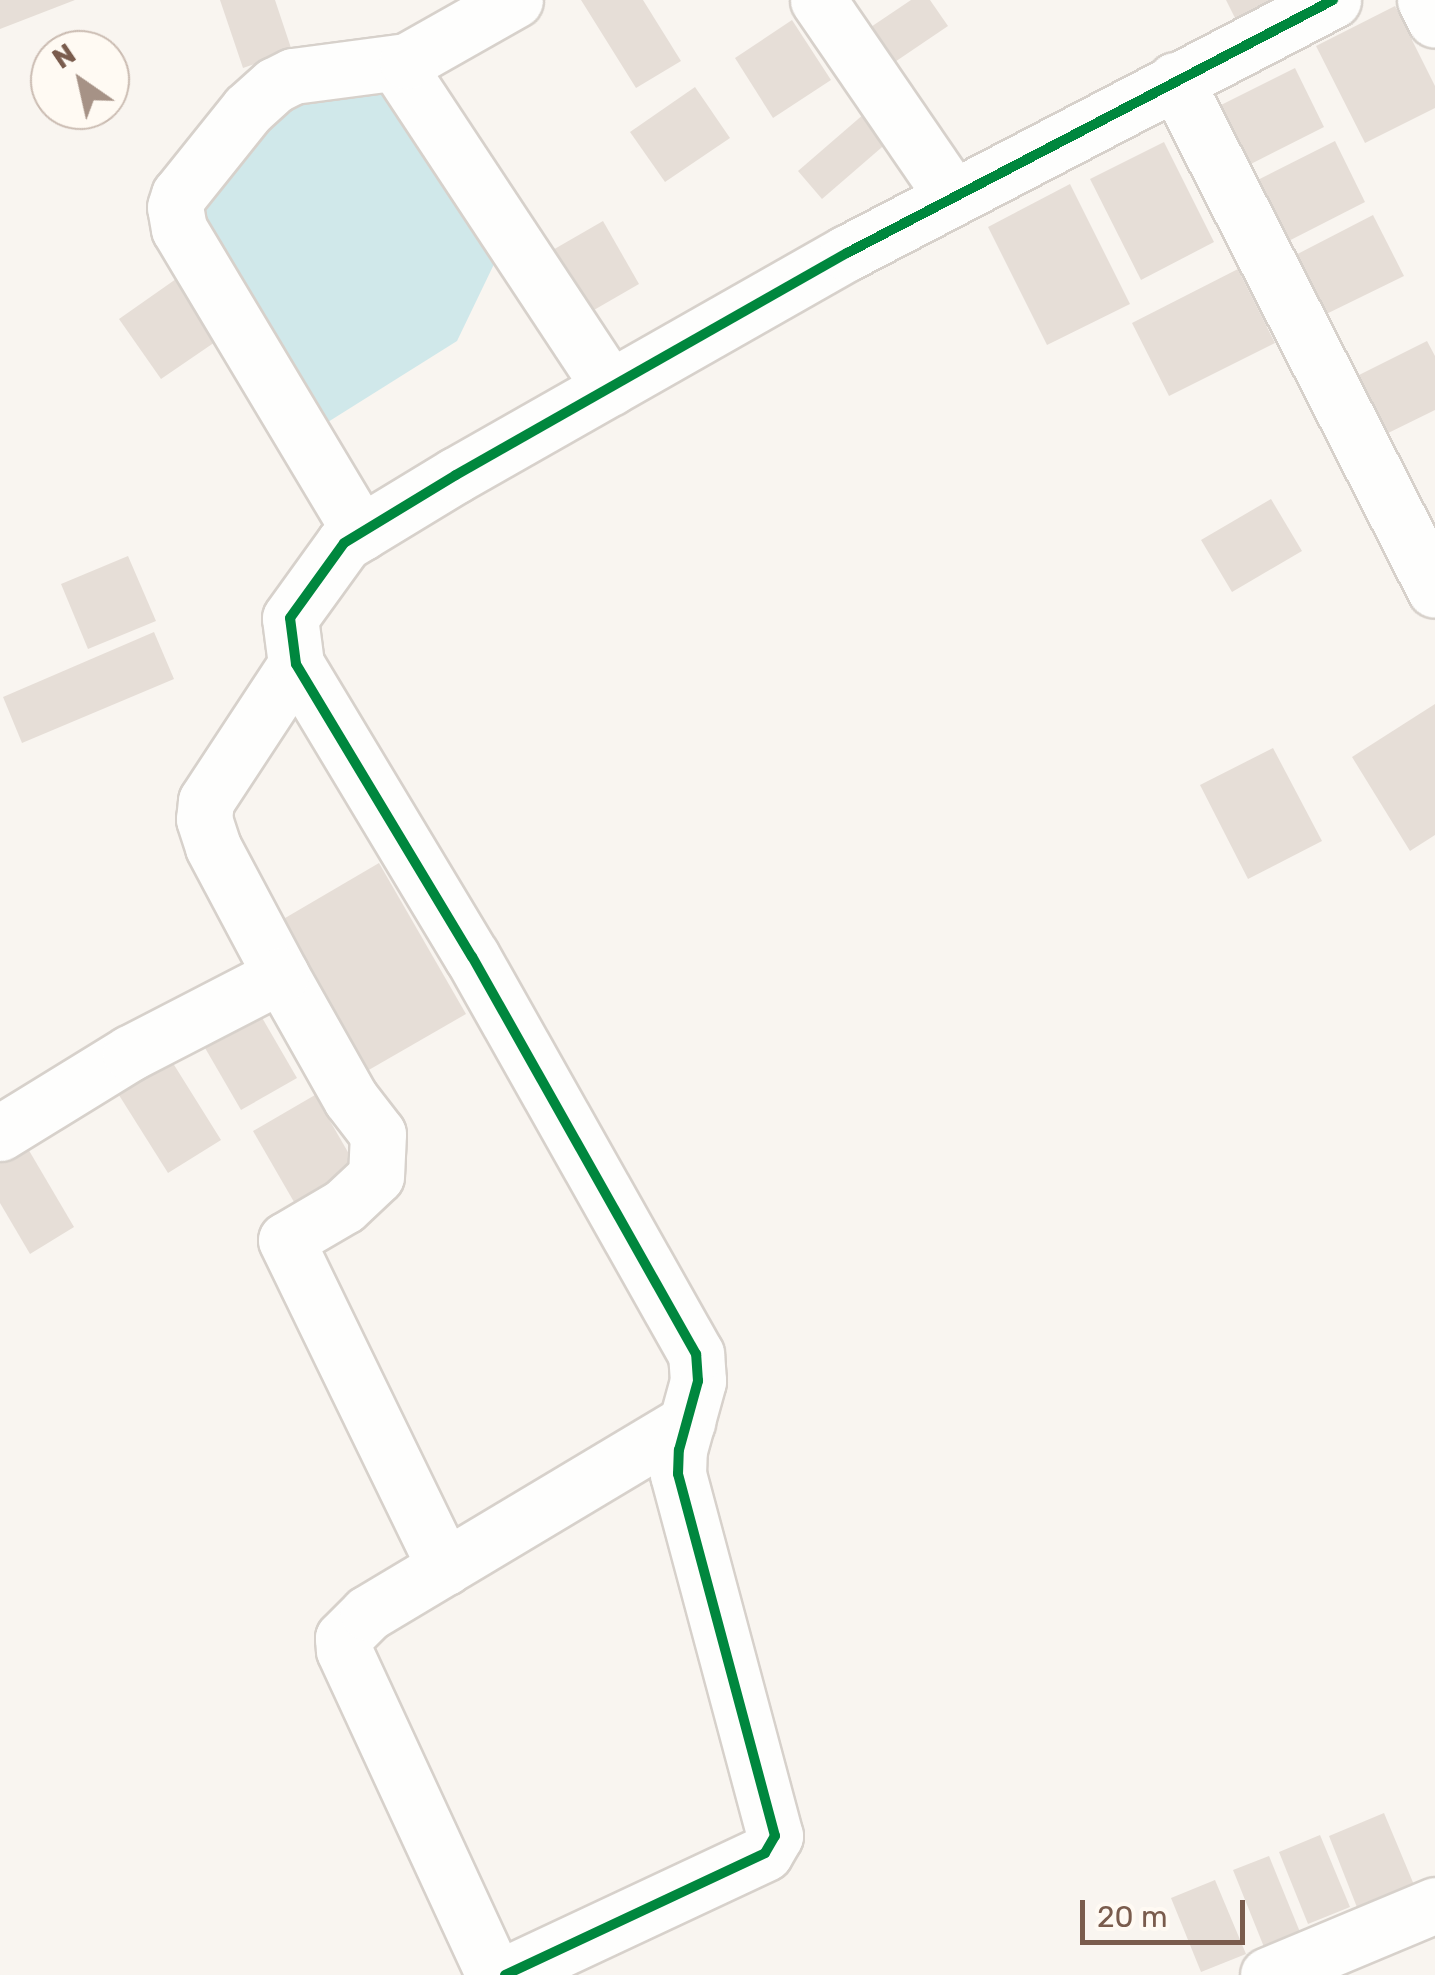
<!DOCTYPE html>
<html>
<head>
<meta charset="utf-8">
<style>
	body { margin:0 }
	#map { position:relative; width:1435px; height:1975px; overflow:hidden; background:#f9f5f0; font-family:Rubik,sans-serif }
	div>[style] { position:absolute }
	.water>* { inset:0; background:#d0e8ea }
	.building>* { inset:0; background:#e6ded7 }
	.roads { filter:drop-shadow(2px 0 #d7d1cb) drop-shadow(-2px 0 #d7d1cb) drop-shadow(0 2px #d7d1cb) drop-shadow(0 -2px #d7d1cb) }
	.street>* { height:55px; margin:-27.5px; padding:0 27.5px; transform-origin:27.5px; border-radius:27.5px; background:#fefefd }
	.cycleway>* { height:10px; margin:-5px; padding:0 5px; transform-origin:5px; border-radius:5px; background:#00873e }
	span { translate:-50% -50%; white-space:nowrap; text-align:center; line-height:1.15; -webkit-text-stroke:9px #fffaf3; paint-order:stroke }
	.north { position:absolute; left:30px; top:30px; width:100px; height:100px; box-sizing:border-box; background:#fffaf3; border:2px solid #cabbb1; border-radius:50%; rotate:326deg; font-size:28px; font-weight:700; line-height:40px; text-align:center; color:#7a5c4d }
	.north::after { content:''; display:block; margin:auto; width:35px; height:45px; background:#a69286; clip-path:polygon(50% 0,100% 100%,50% 72%,0 100%) }
	.scale { position:absolute; left:1080px; top:1900px; width:165px; height:45px; box-sizing:border-box; border:5px solid #7a5c4d; border-top:0; padding-left:12px; font-size:30px; line-height:35px; white-space:nowrap; color:#7a5c4d; -webkit-text-stroke:8px #fffaf3; paint-order:stroke }
</style>
</head>
<body>
<div id="map">
	<div class="water">
		<i style="clip-path:polygon(383px 89px,496px 260px,457px 341px,320px 427px,197px 202px,272px 103px)"></i>
	</div>
	<div class="building">
		<i style="clip-path:polygon(0 0,75px 0,0 29px)"></i>
		<i style="clip-path:polygon(220px 0,275px 0,292px 51px,243px 68px)"></i>
		<i style="clip-path:polygon(581px 0,643px 0,681px 61px,636px 88px)"></i>
		<i style="clip-path:polygon(911px 0,930px 0,948px 26px,883px 70px,859px 35px)"></i>
		<i style="clip-path:polygon(1226px 0,1275px 0,1236px 20px)"></i>
		<i style="clip-path:polygon(1395px 6px,1435px 86px,1435px 108px,1365px 143px,1316px 46px)"></i>
		<i style="clip-path:polygon(792px 20px,831px 80px,773px 118px,735px 58px)"></i>
		<i style="clip-path:polygon(1295px 68px,1324px 127px,1239px 170px,1209px 111px)"></i>
		<i style="clip-path:polygon(695px 87px,730px 138px,665px 182px,630px 132px)"></i>
		<i style="clip-path:polygon(872px 107px,896px 135px,822px 199px,798px 171px)"></i>
		<i style="clip-path:polygon(1335px 141px,1365px 202px,1271px 250px,1240px 189px)"></i>
		<i style="clip-path:polygon(1164px 142px,1214px 242px,1141px 280px,1090px 179px)"></i>
		<i style="clip-path:polygon(1070px 184px,1130px 304px,1047px 345px,988px 227px)"></i>
		<i style="clip-path:polygon(1373px 215px,1404px 276px,1314px 320px,1284px 261px)"></i>
		<i style="clip-path:polygon(603px 221px,639px 284px,587px 314px,551px 251px)"></i>
		<i style="clip-path:polygon(1238px 269px,1275px 343px,1169px 396px,1132px 323px)"></i>
		<i style="clip-path:polygon(176px 279px,218px 340px,161px 379px,119px 319px)"></i>
		<i style="clip-path:polygon(1427px 341px,1435px 356px,1435px 410px,1380px 437px,1351px 379px)"></i>
		<i style="clip-path:polygon(1271px 499px,1302px 551px,1232px 592px,1201px 540px)"></i>
		<i style="clip-path:polygon(128px 556px,156px 621px,88px 649px,61px 584px)"></i>
		<i style="clip-path:polygon(154px 632px,174px 679px,22px 743px,3px 697px)"></i>
		<i style="clip-path:polygon(1435px 704px,1435px 835px,1410px 851px,1352px 757px)"></i>
		<i style="clip-path:polygon(1273px 748px,1322px 841px,1248px 879px,1200px 785px)"></i>
		<i style="clip-path:polygon(379px 863px,466px 1014px,367px 1071px,280px 921px)"></i>
		<i style="clip-path:polygon(257px 1009px,297px 1078px,241px 1110px,201px 1041px)"></i>
		<i style="clip-path:polygon(171px 1060px,221px 1140px,168px 1173px,117px 1092px)"></i>
		<i style="clip-path:polygon(315px 1095px,356px 1166px,294px 1202px,253px 1131px)"></i>
		<i style="clip-path:polygon(24px 1142px,74px 1227px,30px 1254px,0 1203px,0 1156px)"></i>
		<i style="clip-path:polygon(1384px 1813px,1417px 1892px,1360px 1915px,1329px 1836px)"></i>
		<i style="clip-path:polygon(1320px 1835px,1350px 1907px,1308px 1924px,1279px 1852px)"></i>
		<i style="clip-path:polygon(1269px 1856px,1300px 1932px,1264px 1947px,1233px 1870px)"></i>
		<i style="clip-path:polygon(1215px 1880px,1246px 1954px,1201px 1972px,1171px 1898px)"></i>
	</div>
	<div class="roads">
		<div class="street">
			<i style="left:818px;top:0;width:237px;rotate:55.6deg"></i>
			<i style="left:1425px;top:0;width:22px;rotate:63deg"></i>
			<i style="left:396px;top:63px;width:389px;rotate:56.6deg"></i>
			<i style="left:1175px;top:80px;width:572px;rotate:62.99deg"></i>
			<i style="left:361px;top:533px;width:354px;rotate:-120.9deg"></i>
			<i style="left:179px;top:229px;width:22px;rotate:-100deg"></i>
			<i style="left:175px;top:207px;width:13px;rotate:-72deg"></i>
			<i style="left:179px;top:195px;width:110px;rotate:-51.3deg"></i>
			<i style="left:248px;top:109px;width:36px;rotate:-42deg"></i>
			<i style="left:275px;top:85px;width:20px;rotate:-27deg"></i>
			<i style="left:293px;top:76px;width:115px;rotate:-7.5deg"></i>
			<i style="left:407px;top:61px;width:124px;rotate:-29.5deg"></i>
			<i style="left:296px;top:664px;width:164px;rotate:123.3deg"></i>
			<i style="left:206px;top:801px;width:18px;rotate:96deg"></i>
			<i style="left:204px;top:819px;width:29px;rotate:72deg"></i>
			<i style="left:213px;top:847px;width:145px;rotate:62deg"></i>
			<i style="left:281px;top:975px;width:142px;rotate:60.6deg"></i>
			<i style="left:351px;top:1099px;width:44px;rotate:52.4deg"></i>
			<i style="left:378px;top:1134px;width:42px;rotate:92.7deg"></i>
			<i style="left:376px;top:1176px;width:44px;rotate:136.8deg"></i>
			<i style="left:344px;top:1206px;width:67px;rotate:149.6deg"></i>
			<i style="left:286px;top:1240px;width:364px;rotate:64.1deg"></i>
			<i style="left:0;top:1133px;width:153px;rotate:-31.6deg"></i>
			<i style="left:130px;top:1053px;width:170px;rotate:-27.3deg"></i>
			<i style="left:494px;top:1975px;width:358px;rotate:-114.8deg"></i>
			<i style="left:344px;top:1650px;width:12px;rotate:-95deg"></i>
			<i style="left:343px;top:1638px;width:35px;rotate:-45deg"></i>
			<i style="left:368px;top:1613px;width:372px;rotate:-30.9deg"></i>
			<i style="left:505px;top:1975px;width:287px;rotate:-25.1deg"></i>
			<i style="left:765px;top:1853px;width:20px;rotate:-60deg"></i>
			<i style="left:775px;top:1836px;width:375px;rotate:-105deg"></i>
			<i style="left:678px;top:1474px;width:24px;rotate:-88deg"></i>
			<i style="left:679px;top:1450px;width:72px;rotate:-74.6deg"></i>
			<i style="left:698px;top:1381px;width:27px;rotate:-94deg"></i>
			<i style="left:696px;top:1354px;width:456px;rotate:-119.4deg"></i>
			<i style="left:472px;top:957px;width:342px;rotate:-121deg"></i>
			<i style="left:296px;top:664px;width:46px;rotate:-97.4deg"></i>
			<i style="left:290px;top:618px;width:92px;rotate:-54.2deg"></i>
			<i style="left:344px;top:543px;width:131px;rotate:-31.3deg"></i>
			<i style="left:456px;top:475px;width:450px;rotate:-29.6deg"></i>
			<i style="left:847px;top:253px;width:548px;rotate:-27.5deg"></i>
			<i style="left:1268px;top:1975px;width:181px;rotate:-22.7deg"></i>
		</div>
	</div>
	<div class="cycleway">
		<i style="left:505px;top:1975px;width:287px;rotate:-25.1deg"></i>
		<i style="left:765px;top:1853px;width:20px;rotate:-60deg"></i>
		<i style="left:775px;top:1836px;width:375px;rotate:-105deg"></i>
		<i style="left:678px;top:1474px;width:24px;rotate:-88deg"></i>
		<i style="left:679px;top:1450px;width:72px;rotate:-74.6deg"></i>
		<i style="left:698px;top:1381px;width:27px;rotate:-94deg"></i>
		<i style="left:696px;top:1354px;width:456px;rotate:-119.4deg"></i>
		<i style="left:472px;top:957px;width:342px;rotate:-121deg"></i>
		<i style="left:296px;top:664px;width:46px;rotate:-97.4deg"></i>
		<i style="left:290px;top:618px;width:92px;rotate:-54.2deg"></i>
		<i style="left:344px;top:543px;width:131px;rotate:-31.3deg"></i>
		<i style="left:456px;top:475px;width:450px;rotate:-29.6deg"></i>
		<i style="left:847px;top:253px;width:548px;rotate:-27.5deg"></i>
	</div>
	<div class="north">N</div>
	<div class="scale">20 m</div>
</div>
</body>
</html>
